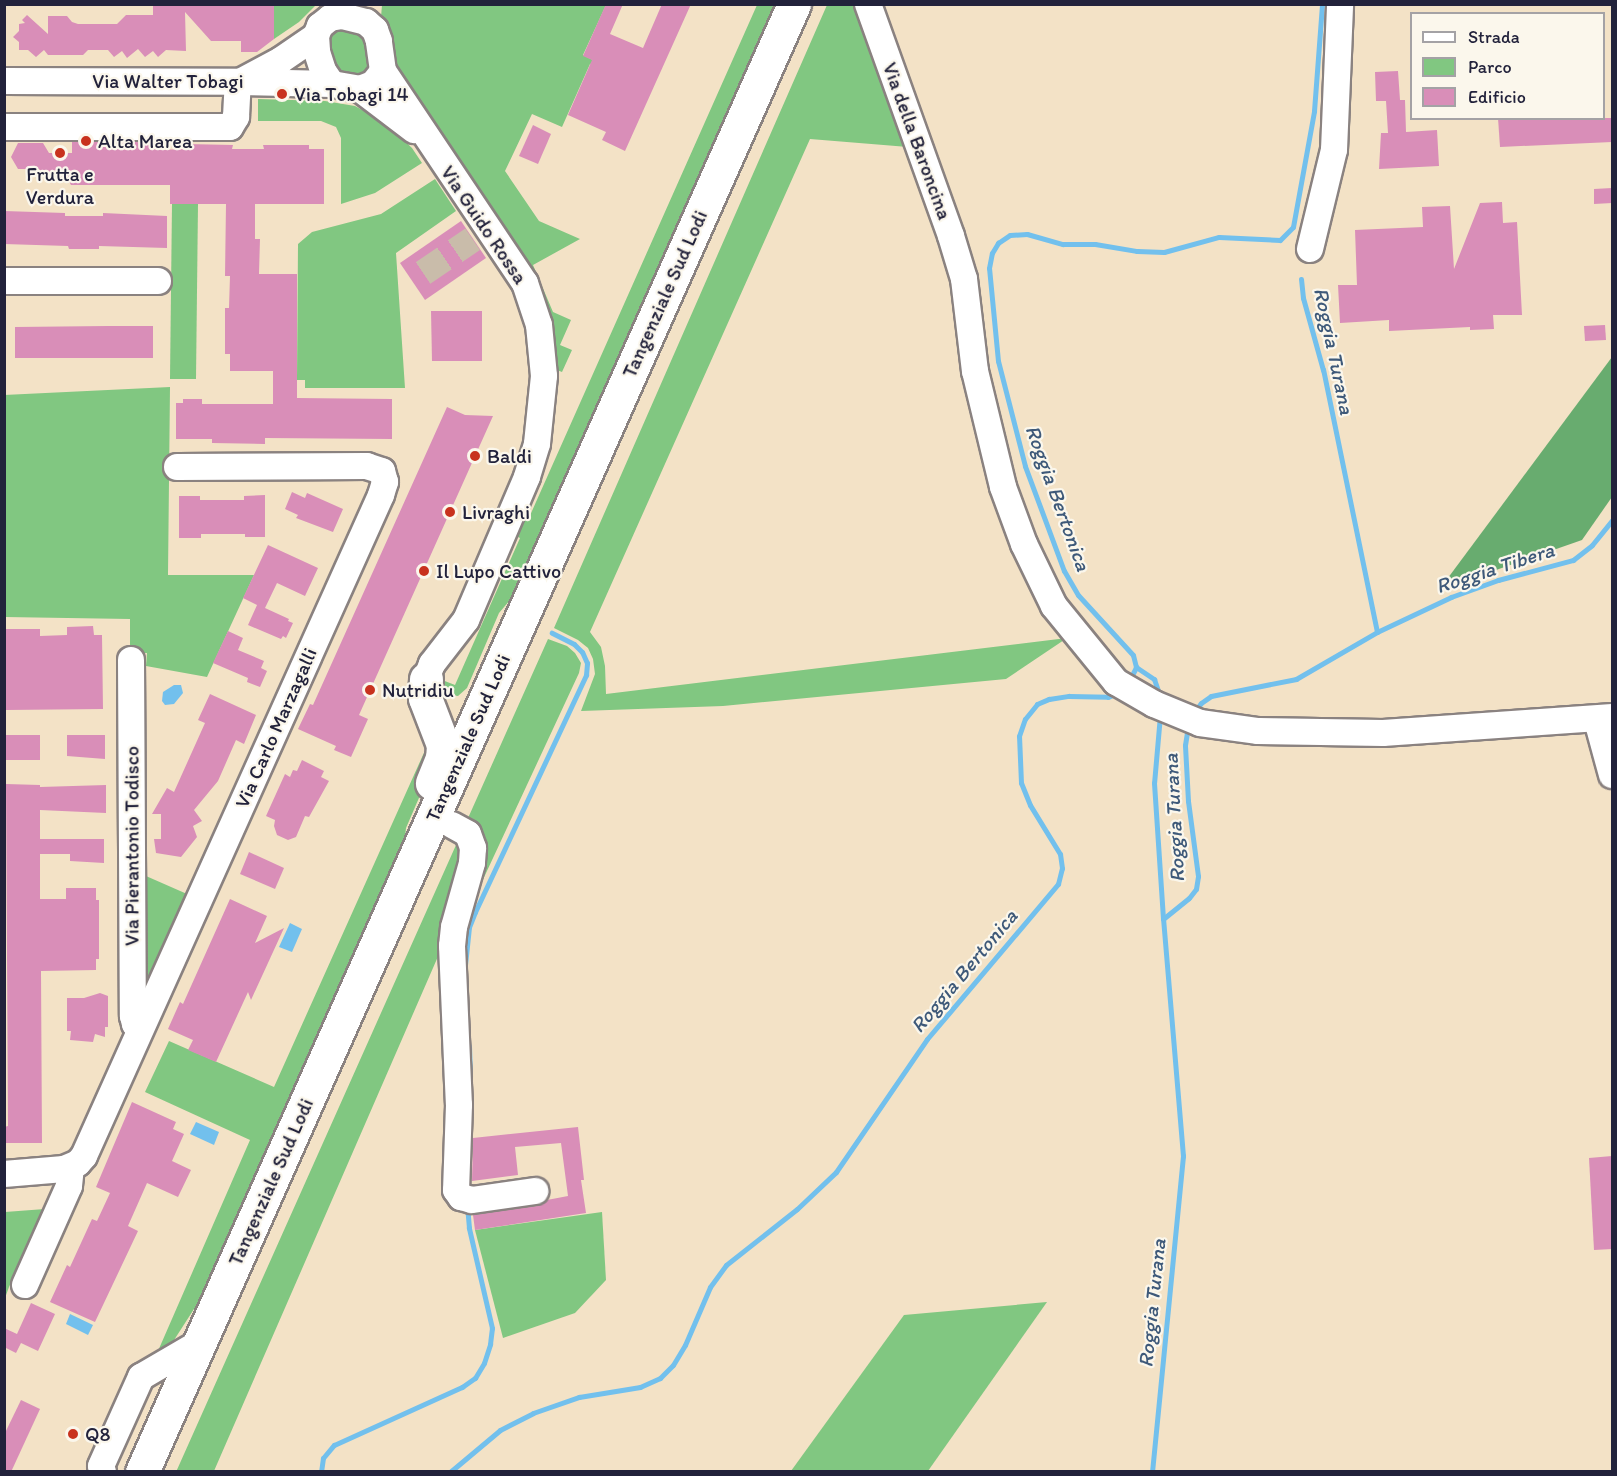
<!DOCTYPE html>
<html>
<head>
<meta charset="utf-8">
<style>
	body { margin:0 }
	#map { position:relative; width:1617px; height:1476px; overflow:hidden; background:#f3e2c6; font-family:Itim,sans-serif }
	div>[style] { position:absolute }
	.green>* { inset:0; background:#81c781 }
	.forest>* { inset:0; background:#68ac6f }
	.water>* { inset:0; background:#72c0ed }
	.stream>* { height:5px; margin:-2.5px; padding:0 2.5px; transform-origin:2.5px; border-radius:2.5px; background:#72c0ed }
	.building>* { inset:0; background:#d98eb8 }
	.minor-tunnel>* { height:26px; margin-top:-13px; transform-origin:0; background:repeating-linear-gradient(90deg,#c9bcaa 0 26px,transparent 0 39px) }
	.roads { filter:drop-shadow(2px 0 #8a8280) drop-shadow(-2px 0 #8a8280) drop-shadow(0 2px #8a8280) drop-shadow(0 -2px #8a8280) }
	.minor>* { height:26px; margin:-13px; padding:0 13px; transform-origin:13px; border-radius:13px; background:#fff }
	.highway>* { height:33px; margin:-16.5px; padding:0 16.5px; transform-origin:16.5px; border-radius:16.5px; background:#fff }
	.dots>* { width:16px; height:16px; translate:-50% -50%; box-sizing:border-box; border:3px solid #fbf7ec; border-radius:50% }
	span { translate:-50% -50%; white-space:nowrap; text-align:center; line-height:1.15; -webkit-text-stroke:4.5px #fbf7ec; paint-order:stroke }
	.street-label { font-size:20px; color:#22223b }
	.poi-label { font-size:20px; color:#22223b }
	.left { translate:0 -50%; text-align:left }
	.water-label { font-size:21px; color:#3e5979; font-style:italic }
	.frame { position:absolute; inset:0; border:6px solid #22223b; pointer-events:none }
	.legend { position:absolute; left:1410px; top:12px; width:195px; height:108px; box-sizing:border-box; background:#fbf7ec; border:2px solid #a4a2a5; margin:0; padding:8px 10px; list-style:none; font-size:18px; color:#22223b }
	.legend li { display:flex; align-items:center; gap:12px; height:30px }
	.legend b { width:30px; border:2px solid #a4a2a5 }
</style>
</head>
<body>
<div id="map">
	<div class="green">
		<i style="clip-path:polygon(274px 5px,274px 4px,316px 5px,299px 22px,274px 39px)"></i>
		<i style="clip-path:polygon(382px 5px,606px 5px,583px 55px,597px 62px,590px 64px,562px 127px,532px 114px,505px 171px,539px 221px,580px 239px,533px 265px,553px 312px,571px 320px,560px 345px,572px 350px,562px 372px,557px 370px,549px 318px,395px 70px,381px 17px)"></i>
		<i style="clip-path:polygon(757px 5px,779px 5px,516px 593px,499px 613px,467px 688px,458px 696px,443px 694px,438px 690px,437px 678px,455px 685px,520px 538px,508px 532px,514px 516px,528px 520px)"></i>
		<i style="clip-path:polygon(827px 5px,861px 5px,908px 147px,810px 139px,590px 632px,601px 647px,605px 666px,606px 694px,1067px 638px,1006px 679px,723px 706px,581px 711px,595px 674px,593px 659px,588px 648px,578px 640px,554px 628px)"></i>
		<i style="clip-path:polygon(331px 28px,355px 29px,366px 42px,370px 66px,365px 76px,341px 76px,330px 61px,328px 32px)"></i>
		<i style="clip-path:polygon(258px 99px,325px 101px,355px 106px,386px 123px,412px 148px,422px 163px,375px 193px,341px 204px,341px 138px,336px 127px,321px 121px,258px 121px)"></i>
		<i style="clip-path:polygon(435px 179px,456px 211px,396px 253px,405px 388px,305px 388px,305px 380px,297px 380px,298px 244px,312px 232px,381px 214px)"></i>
		<i style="clip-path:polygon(172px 204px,198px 204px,196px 379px,170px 379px)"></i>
		<i style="clip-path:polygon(170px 387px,168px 575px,254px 575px,207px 677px,146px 666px,147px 653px,130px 653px,130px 619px,5px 617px,4px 395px)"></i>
		<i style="clip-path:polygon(548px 639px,567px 646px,575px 653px,581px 663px,579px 673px,473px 901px,443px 945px,214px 1471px,176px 1472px)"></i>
		<i style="clip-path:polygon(427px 746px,431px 770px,406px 828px,403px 859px,208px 1298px,194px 1309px,167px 1351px,158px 1351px,250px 1140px,145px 1092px,169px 1041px,274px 1087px)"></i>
		<i style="clip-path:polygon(146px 876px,187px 894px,149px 978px,146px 977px)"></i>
		<i style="clip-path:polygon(45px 1209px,9px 1287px,5px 1298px,5px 1212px)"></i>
		<i style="clip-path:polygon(602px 1212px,606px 1280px,575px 1313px,503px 1338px,475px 1230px)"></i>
		<i style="clip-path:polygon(1047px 1302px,928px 1471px,791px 1471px,904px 1315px)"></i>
	</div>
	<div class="forest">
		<i style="clip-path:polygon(1612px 357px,1612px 497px,1582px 540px,1439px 590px)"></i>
	</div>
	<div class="water">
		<i style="clip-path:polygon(174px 685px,181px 685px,183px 693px,174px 704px,165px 705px,162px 701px,163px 692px)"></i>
		<i style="clip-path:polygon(290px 923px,302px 929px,292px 952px,279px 947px)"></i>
		<i style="clip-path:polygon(196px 1122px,219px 1132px,214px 1145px,190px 1134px)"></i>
		<i style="clip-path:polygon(70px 1314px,93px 1325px,88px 1335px,66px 1324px)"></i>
	</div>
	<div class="stream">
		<i style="left:1377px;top:632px;width:82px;rotate:-25.3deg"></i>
		<i style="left:1451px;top:597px;width:50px;rotate:-19.9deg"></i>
		<i style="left:1498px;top:580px;width:78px;rotate:-14.9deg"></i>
		<i style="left:1573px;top:560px;width:24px;rotate:-38deg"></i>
		<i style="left:1592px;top:545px;width:32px;rotate:-51deg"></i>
		<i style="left:1136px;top:667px;width:22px;rotate:34deg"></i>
		<i style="left:1154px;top:679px;width:21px;rotate:71deg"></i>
		<i style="left:1129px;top:681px;width:16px;rotate:-63deg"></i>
		<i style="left:1136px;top:667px;width:12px;rotate:-104deg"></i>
		<i style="left:1133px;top:655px;width:81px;rotate:-132.5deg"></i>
		<i style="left:1078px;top:595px;width:28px;rotate:-120deg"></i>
		<i style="left:1064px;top:571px;width:112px;rotate:-110.4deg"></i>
		<i style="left:1025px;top:466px;width:108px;rotate:-104.4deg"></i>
		<i style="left:998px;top:361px;width:93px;rotate:-95.5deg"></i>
		<i style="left:989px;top:268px;width:15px;rotate:-79deg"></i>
		<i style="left:992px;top:253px;width:12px;rotate:-59deg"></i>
		<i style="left:998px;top:243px;width:14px;rotate:-34deg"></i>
		<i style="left:1010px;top:235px;width:17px;rotate:-3deg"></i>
		<i style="left:1027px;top:234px;width:37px;rotate:16deg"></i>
		<i style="left:1063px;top:244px;width:32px"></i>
		<i style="left:1095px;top:244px;width:43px;rotate:9.5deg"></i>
		<i style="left:1137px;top:251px;width:27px;rotate:2deg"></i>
		<i style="left:1164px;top:252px;width:57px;rotate:-15.3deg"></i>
		<i style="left:1219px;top:237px;width:61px;rotate:2.8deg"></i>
		<i style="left:1280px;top:240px;width:18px;rotate:-45deg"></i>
		<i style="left:1293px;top:227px;width:118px;rotate:-79.7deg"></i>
		<i style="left:1314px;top:111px;width:107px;rotate:-85.7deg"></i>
		<i style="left:1194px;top:712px;width:11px;rotate:-52deg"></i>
		<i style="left:1201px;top:703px;width:12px;rotate:-35deg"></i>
		<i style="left:1211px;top:696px;width:87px;rotate:-11.3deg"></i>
		<i style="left:1296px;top:679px;width:94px;rotate:-30.1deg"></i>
		<i style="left:1377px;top:632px;width:268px;rotate:-101.6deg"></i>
		<i style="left:1323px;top:370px;width:75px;rotate:-105.5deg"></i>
		<i style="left:1303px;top:298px;width:19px;rotate:-96deg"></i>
		<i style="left:1160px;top:715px;width:68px;rotate:95deg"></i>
		<i style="left:1154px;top:783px;width:136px;rotate:86.2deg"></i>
		<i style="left:465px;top:965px;width:38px;rotate:-84deg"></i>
		<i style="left:469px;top:927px;width:16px;rotate:-68deg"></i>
		<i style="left:475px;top:912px;width:262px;rotate:-64.9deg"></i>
		<i style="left:586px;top:675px;width:12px;rotate:-85deg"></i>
		<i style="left:587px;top:663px;width:12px;rotate:-114deg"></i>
		<i style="left:582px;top:652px;width:11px;rotate:-135deg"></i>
		<i style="left:574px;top:644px;width:25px;rotate:-153deg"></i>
		<i style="left:469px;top:1046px;width:30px;rotate:88deg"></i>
		<i style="left:321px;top:1472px;width:14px;rotate:-82deg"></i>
		<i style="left:323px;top:1458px;width:17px;rotate:-50deg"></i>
		<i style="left:334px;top:1445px;width:141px;rotate:-24.4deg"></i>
		<i style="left:462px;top:1387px;width:16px;rotate:-35deg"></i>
		<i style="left:475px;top:1378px;width:17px;rotate:-59deg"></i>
		<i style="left:484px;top:1363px;width:20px;rotate:-72deg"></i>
		<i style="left:490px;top:1344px;width:16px;rotate:-83deg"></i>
		<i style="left:492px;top:1328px;width:103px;rotate:-103deg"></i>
		<i style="left:469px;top:1228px;width:23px;rotate:-95deg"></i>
		<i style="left:450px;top:1472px;width:65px;rotate:-40deg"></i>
		<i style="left:500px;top:1430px;width:37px;rotate:-27deg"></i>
		<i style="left:533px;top:1413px;width:49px;rotate:-19.2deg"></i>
		<i style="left:579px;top:1397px;width:62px;rotate:-9.3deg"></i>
		<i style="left:640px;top:1387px;width:22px;rotate:-24deg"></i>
		<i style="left:660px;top:1378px;width:18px;rotate:-45deg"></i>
		<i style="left:673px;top:1365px;width:23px;rotate:-59deg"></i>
		<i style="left:685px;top:1345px;width:63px;rotate:-66.7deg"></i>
		<i style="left:710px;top:1287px;width:27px;rotate:-54deg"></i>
		<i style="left:726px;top:1265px;width:90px;rotate:-38.3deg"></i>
		<i style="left:797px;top:1209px;width:54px;rotate:-43.5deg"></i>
		<i style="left:836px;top:1172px;width:161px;rotate:-55.6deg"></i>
		<i style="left:927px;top:1039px;width:203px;rotate:-49.8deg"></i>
		<i style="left:1058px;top:884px;width:16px;rotate:-76deg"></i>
		<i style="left:1062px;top:868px;width:14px;rotate:-98deg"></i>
		<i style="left:1060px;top:854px;width:57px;rotate:-121.5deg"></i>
		<i style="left:1030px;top:805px;width:24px;rotate:-112deg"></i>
		<i style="left:1021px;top:783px;width:47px;rotate:-92.4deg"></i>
		<i style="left:1019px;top:736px;width:18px;rotate:-71deg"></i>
		<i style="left:1025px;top:719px;width:19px;rotate:-51deg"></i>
		<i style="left:1037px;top:704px;width:13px;rotate:-23deg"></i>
		<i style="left:1049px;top:699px;width:20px;rotate:-9deg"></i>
		<i style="left:1069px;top:696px;width:39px;rotate:1deg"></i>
		<i style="left:1108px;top:697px;width:12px;rotate:-24deg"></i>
		<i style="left:1152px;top:1472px;width:318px;rotate:-84.4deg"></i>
		<i style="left:1183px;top:1156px;width:238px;rotate:-94.8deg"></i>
		<i style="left:1163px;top:919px;width:33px;rotate:-39deg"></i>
		<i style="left:1189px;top:898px;width:11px;rotate:-52deg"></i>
		<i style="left:1196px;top:889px;width:13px;rotate:-81deg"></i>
		<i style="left:1198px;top:876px;width:76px;rotate:-97.6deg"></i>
		<i style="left:1188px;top:801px;width:56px;rotate:-93.1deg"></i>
		<i style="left:1185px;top:745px;width:18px;rotate:-81deg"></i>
	</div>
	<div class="building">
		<i style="clip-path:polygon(153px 4px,274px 4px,274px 39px,257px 52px,241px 52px,241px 41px,211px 41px,185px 12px,186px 51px,166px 50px,158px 57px,153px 51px,145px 57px,138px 49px,127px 58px,122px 51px,114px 57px,108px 50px,88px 50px,83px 55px,48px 55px,44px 50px,36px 57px,28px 50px,19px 50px,19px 42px,13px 37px,19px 31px,19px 24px,25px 23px,22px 20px,27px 15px,48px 34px,48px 16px,67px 16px,72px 22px,78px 24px,117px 24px,126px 15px,153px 15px)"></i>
		<i style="clip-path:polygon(606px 4px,623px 4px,610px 34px,643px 48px,662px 4px,691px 4px,625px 151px,602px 140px,606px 132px,568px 115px,592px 60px,583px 56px)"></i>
		<i style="clip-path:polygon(1398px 71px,1400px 100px,1405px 100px,1406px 132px,1437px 130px,1439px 166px,1379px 169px,1381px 133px,1388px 133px,1386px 101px,1376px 101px,1375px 72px)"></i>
		<i style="clip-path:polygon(1498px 118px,1612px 118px,1612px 142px,1500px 147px)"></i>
		<i style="clip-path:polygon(533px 125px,551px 134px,538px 164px,519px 156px)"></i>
		<i style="clip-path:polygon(72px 142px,158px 142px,157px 150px,185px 149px,185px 144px,233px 145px,232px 149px,264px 149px,263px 145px,309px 145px,309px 149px,324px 149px,324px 204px,255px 204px,255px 239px,260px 239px,259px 274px,297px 274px,297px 398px,392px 399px,392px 439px,265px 438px,265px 444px,212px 443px,212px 439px,176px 439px,176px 403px,183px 403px,183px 399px,202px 399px,202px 404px,273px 404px,273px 371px,230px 371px,230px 354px,225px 354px,225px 308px,229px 308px,230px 276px,225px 276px,226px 204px,170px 204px,170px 185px,71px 185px,67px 178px,46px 178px,39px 169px,18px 169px,11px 157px,18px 143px,43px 143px,49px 153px,72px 153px)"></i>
		<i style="clip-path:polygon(1612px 188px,1612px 203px,1594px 204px,1594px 189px)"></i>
		<i style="clip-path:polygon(1502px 202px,1503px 223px,1517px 222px,1522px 315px,1493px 315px,1494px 329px,1470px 330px,1470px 327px,1389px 331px,1389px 320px,1340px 323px,1338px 285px,1357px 285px,1355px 230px,1423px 227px,1422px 207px,1450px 206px,1454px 269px,1480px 203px)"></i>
		<i style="clip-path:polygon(4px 211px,65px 213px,65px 216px,103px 216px,103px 213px,167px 216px,167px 248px,99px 246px,99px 249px,69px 249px,68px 246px,4px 244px)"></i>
		<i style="clip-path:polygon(461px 221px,486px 258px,425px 300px,400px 263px)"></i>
		<i style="clip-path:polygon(431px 311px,482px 311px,482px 361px,432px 361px)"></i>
		<i style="clip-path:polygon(1605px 325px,1606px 340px,1585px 341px,1584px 326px)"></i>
		<i style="clip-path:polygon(108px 326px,153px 326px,153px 358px,15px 358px,15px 327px)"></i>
		<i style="clip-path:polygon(447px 407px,465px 415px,493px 416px,359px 715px,368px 719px,351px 757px,334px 750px,336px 746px,298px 729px,310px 704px,313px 705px)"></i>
		<i style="clip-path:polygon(292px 492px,305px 498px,307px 493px,343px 509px,333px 532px,296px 518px,298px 515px,285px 509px)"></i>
		<i style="clip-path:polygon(265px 495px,265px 537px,245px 537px,245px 534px,201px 534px,201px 538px,179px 538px,179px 496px,200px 496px,200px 500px,244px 500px,244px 496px)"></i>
		<i style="clip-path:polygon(268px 545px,318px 568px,305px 596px,277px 583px,265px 608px,289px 619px,288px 621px,293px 623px,286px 638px,283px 636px,281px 639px,248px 625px,257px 605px,243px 598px)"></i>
		<i style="clip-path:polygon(93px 626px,94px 635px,102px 635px,103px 709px,6px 710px,4px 629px,40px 629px,40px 636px,67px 635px,67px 627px)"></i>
		<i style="clip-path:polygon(228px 631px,243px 638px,238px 650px,264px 661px,261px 668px,267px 671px,260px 687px,247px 682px,248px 678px,213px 663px)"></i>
		<i style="clip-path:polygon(210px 694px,256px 715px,244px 744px,236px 740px,218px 781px,194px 810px,202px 821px,193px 826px,197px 837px,181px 857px,156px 853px,154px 839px,161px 839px,161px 814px,152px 814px,167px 788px,174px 792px,205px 723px,198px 720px)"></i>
		<i style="clip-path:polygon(6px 735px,40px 735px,40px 760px,6px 760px)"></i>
		<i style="clip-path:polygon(67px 735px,105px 735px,105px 759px,67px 756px)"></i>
		<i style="clip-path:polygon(302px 760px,324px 771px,321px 777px,329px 781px,309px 817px,305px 816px,296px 837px,288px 840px,277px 835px,274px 826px,275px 820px,266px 816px,285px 774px,290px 777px,293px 770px,297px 771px)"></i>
		<i style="clip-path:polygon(6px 784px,40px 785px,40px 787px,106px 785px,106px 813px,40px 810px,40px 839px,104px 839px,104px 863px,70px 861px,70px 854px,40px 854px,40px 899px,66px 899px,66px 888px,96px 888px,96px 900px,99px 900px,99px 959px,96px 959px,96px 970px,41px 971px,42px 1143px,4px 1143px,4px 1127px,8px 1126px)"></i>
		<i style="clip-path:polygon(249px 852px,284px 868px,275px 889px,240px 874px)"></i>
		<i style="clip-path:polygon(230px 899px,267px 916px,255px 943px,284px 928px,251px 1000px,248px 992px,216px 1062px,188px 1050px,193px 1040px,168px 1029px,180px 1002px,183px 1004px)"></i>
		<i style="clip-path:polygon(100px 993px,108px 996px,108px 1027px,105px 1027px,105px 1037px,95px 1034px,93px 1042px,70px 1040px,71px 1031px,67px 1031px,67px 998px,84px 998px)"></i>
		<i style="clip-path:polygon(132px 1102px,176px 1122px,173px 1129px,184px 1134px,172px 1161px,191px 1170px,178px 1197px,147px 1183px,128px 1226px,138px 1231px,95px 1322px,50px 1302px,67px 1265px,70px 1267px,92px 1219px,97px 1221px,110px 1193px,96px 1187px)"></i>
		<i style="clip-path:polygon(578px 1127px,584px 1180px,581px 1180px,586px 1213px,475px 1230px,473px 1215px,537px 1206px,547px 1200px,568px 1196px,561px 1143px,515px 1147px,518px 1175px,472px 1181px,473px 1138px)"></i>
		<i style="clip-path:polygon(1612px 1156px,1612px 1249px,1594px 1250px,1589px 1158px)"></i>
		<i style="clip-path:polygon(31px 1303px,55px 1314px,38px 1351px,21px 1343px,16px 1353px,4px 1347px,4px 1328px,17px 1334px)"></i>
		<i style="clip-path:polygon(21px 1400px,40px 1409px,11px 1472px,4px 1472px,4px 1435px)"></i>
	</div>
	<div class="minor-tunnel">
		<i style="left:423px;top:273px;width:60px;rotate:-34.2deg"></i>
	</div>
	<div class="roads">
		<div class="minor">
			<i style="left:868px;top:4px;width:246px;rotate:70.3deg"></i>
			<i style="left:951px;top:236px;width:45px;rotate:73.2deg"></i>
			<i style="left:964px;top:279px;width:93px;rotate:83.2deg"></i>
			<i style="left:975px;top:371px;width:119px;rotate:76.4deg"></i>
			<i style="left:1003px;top:487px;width:61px;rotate:69.8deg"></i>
			<i style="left:1024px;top:544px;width:69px;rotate:64.2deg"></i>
			<i style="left:1054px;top:606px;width:98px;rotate:50.8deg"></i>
			<i style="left:1116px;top:682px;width:44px;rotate:30.1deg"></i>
			<i style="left:1154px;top:704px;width:50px;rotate:22.4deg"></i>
			<i style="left:1200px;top:723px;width:59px;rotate:7.9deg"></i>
			<i style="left:1258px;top:731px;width:125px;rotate:0.9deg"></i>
			<i style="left:1383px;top:733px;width:230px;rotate:-4deg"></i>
			<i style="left:383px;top:71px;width:255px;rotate:56.2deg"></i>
			<i style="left:525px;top:283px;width:44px;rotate:71.6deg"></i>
			<i style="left:539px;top:325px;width:51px;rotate:84.4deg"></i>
			<i style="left:544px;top:376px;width:68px;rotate:95.9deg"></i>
			<i style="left:537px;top:444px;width:34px;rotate:107deg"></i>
			<i style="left:527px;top:477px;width:155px;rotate:113.1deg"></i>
			<i style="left:466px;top:620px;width:56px;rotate:127.7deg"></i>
			<i style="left:432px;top:664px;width:16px;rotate:112deg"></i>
			<i style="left:4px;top:81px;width:237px;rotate:0.2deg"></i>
			<i style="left:241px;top:82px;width:91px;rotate:1.3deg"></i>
			<i style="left:332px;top:84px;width:28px;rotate:10deg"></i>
			<i style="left:360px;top:89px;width:14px;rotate:-21deg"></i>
			<i style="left:373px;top:84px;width:16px;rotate:-52deg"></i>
			<i style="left:383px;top:71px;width:30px;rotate:-98deg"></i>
			<i style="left:379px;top:41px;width:12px;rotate:-110deg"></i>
			<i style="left:375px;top:30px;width:12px;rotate:-138deg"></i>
			<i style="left:366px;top:22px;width:25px;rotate:-166deg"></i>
			<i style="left:342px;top:16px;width:12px;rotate:171deg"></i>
			<i style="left:330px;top:18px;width:13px;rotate:141deg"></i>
			<i style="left:320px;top:26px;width:11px;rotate:112deg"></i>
			<i style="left:316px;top:36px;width:16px;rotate:86deg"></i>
			<i style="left:317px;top:52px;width:20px;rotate:72deg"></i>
			<i style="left:323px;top:71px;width:16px;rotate:55deg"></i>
			<i style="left:242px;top:81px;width:44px;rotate:-28.3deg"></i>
			<i style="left:281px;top:60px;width:42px;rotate:-34.4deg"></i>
			<i style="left:360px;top:89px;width:68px;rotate:37.2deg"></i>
			<i style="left:4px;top:127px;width:226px"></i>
			<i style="left:230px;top:127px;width:12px;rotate:-59deg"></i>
			<i style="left:236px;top:117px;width:35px;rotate:-87deg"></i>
			<i style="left:1310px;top:249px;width:102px;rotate:-76.4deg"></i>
			<i style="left:1334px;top:150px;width:146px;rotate:-87.6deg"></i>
			<i style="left:4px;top:281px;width:154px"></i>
			<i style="left:131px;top:660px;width:356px;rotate:89.7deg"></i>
			<i style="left:133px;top:1016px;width:8px;rotate:76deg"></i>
			<i style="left:135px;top:1024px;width:7px;rotate:34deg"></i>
			<i style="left:1597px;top:720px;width:57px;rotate:74.7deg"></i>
			<i style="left:452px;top:825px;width:18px;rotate:29deg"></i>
			<i style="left:468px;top:834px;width:15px;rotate:70deg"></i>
			<i style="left:473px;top:848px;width:15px;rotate:94deg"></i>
			<i style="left:472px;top:863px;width:66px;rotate:105.7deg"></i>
			<i style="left:454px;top:927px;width:19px;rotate:96deg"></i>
			<i style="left:452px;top:946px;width:159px;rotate:87.5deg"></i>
			<i style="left:459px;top:1105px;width:85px;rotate:92deg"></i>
			<i style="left:456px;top:1190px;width:9px;rotate:54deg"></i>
			<i style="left:461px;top:1197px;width:11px;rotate:15deg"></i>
			<i style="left:472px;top:1200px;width:64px;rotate:-8.1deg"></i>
			<i style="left:4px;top:1174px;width:60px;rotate:-4.8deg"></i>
			<i style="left:64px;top:1169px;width:15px;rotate:-23deg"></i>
			<i style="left:78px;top:1163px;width:9px;rotate:-49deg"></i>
			<i style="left:84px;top:1156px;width:725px;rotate:-65.8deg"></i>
			<i style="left:381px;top:495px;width:14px;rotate:-73deg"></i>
			<i style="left:385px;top:482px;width:11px;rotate:-105deg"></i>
			<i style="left:382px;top:471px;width:16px;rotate:-162deg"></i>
			<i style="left:367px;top:466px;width:190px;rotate:179.7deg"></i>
			<i style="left:25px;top:1285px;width:108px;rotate:-66deg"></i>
			<i style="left:69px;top:1186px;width:19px;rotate:-84deg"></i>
			<i style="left:103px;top:1472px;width:6px;rotate:-108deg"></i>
			<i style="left:101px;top:1466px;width:98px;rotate:-65.8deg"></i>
			<i style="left:141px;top:1377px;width:67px;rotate:-30.4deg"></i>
		</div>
		<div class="highway">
			<i style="left:426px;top:679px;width:19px;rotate:93deg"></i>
			<i style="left:425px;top:698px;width:50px;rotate:69deg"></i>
			<i style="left:443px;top:745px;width:13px;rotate:94deg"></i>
			<i style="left:442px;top:758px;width:27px;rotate:112deg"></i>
			<i style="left:142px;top:1472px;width:1606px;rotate:-66.05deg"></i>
		</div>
	</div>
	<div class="dots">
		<i style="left:282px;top:94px;background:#c8321e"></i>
		<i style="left:86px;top:141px;background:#c8321e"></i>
		<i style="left:60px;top:153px;background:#c8321e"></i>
		<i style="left:475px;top:456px;background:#c8321e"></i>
		<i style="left:450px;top:512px;background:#c8321e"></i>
		<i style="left:424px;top:571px;background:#c8321e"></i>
		<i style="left:370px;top:690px;background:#c8321e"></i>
		<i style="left:73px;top:1434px;background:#c8321e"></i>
	</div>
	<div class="street-label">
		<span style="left:168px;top:81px">Via Walter Tobagi</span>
		<span style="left:917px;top:141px;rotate:70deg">Via della Baroncina</span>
		<span style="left:484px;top:225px;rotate:56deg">Via Guido Rossa</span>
		<span style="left:665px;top:294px;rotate:-66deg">Tangenziale Sud Lodi</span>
		<span style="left:276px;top:728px;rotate:-66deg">Via Carlo Marzagalli</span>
		<span style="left:468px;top:738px;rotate:-66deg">Tangenziale Sud Lodi</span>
		<span style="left:132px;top:846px;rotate:-90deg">Via Pierantonio Todisco</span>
		<span style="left:271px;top:1182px;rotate:-66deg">Tangenziale Sud Lodi</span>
	</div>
	<div class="poi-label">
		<span class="left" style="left:294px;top:94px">Via Tobagi 14</span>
		<span class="left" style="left:98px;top:141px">Alta Marea</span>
		<span style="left:60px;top:186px">Frutta e<br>Verdura</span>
		<span class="left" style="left:487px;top:456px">Baldi</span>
		<span class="left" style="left:462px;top:512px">Livraghi</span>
		<span class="left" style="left:436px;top:571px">Il Lupo Cattivo</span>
		<span class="left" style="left:382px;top:690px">Nutridiu</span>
		<span class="left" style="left:85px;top:1434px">Q8</span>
	</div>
	<div class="water-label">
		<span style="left:1334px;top:351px;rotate:78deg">Roggia Turana</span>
		<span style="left:1058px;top:498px;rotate:70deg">Roggia Bertonica</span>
		<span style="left:1495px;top:568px;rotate:-18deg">Roggia Tibera</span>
		<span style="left:1174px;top:818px;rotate:-93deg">Roggia Turana</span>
		<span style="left:964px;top:971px;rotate:-50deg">Roggia Bertonica</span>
		<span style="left:1152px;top:1303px;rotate:-84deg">Roggia Turana</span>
	</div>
	<div class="frame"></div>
	<ul class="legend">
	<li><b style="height:8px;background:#fff"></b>Strada</li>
	<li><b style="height:16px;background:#81c781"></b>Parco</li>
	<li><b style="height:16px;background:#d98eb8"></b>Edificio</li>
	</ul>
</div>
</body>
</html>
